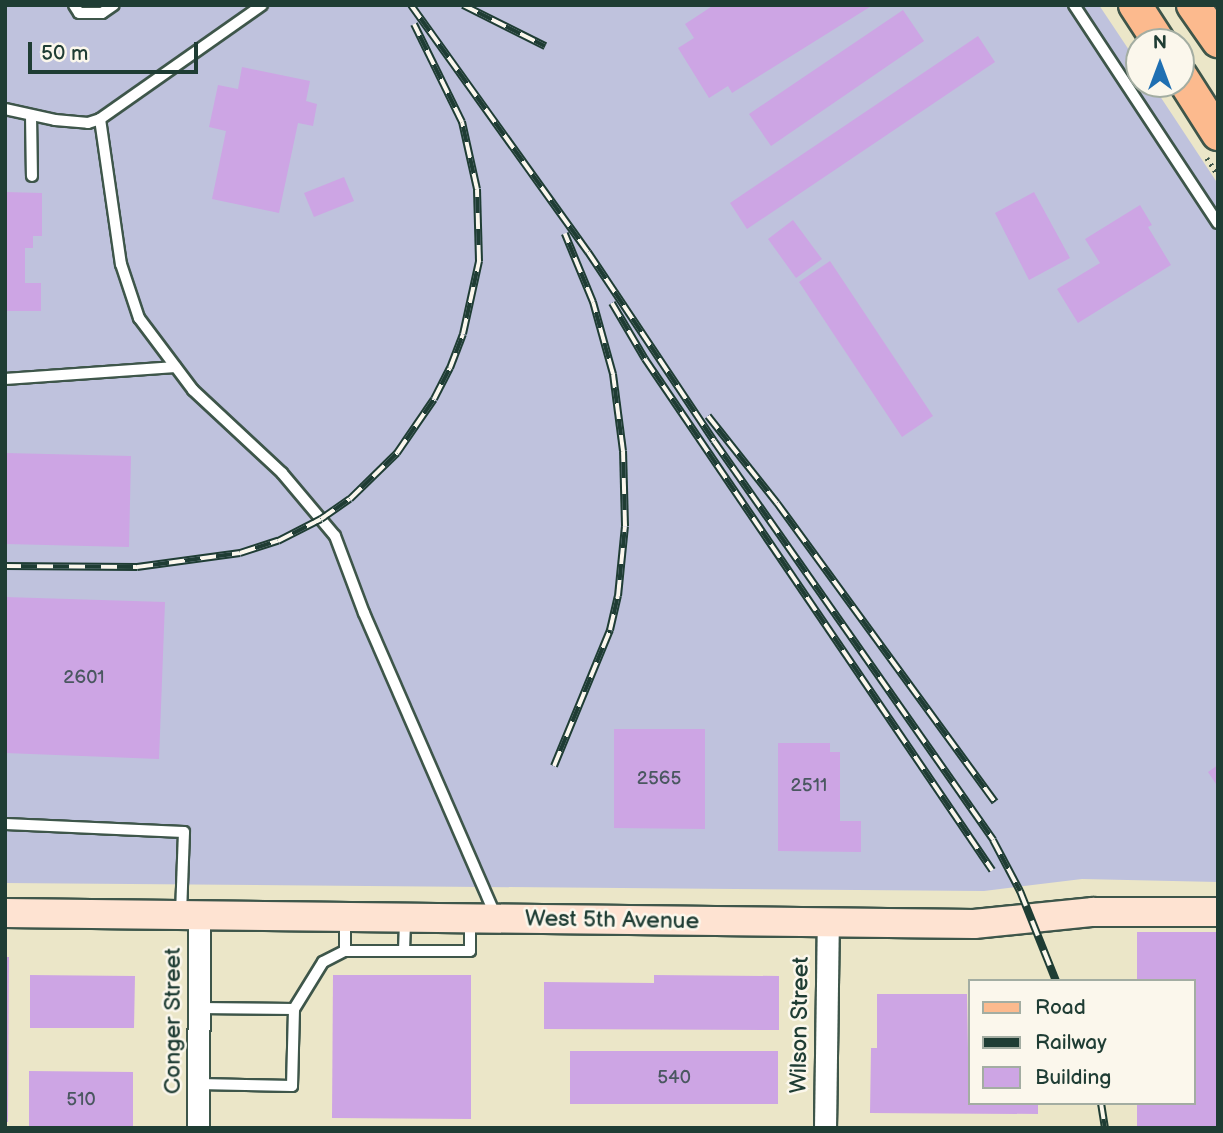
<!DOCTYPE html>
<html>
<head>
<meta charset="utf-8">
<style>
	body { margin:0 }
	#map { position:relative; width:1223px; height:1133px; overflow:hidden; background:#ebe6c8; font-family:"Balsamiq Sans",sans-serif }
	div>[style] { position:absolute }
	.industrial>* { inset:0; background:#bfc2dd }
	.building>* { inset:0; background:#cda5e4 }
	.path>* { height:4.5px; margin-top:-2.25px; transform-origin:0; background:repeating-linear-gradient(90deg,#3e564a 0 2px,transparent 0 7px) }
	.roads { filter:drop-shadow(2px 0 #3e564a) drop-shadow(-2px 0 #3e564a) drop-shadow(0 2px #3e564a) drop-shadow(0 -2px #3e564a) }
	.lane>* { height:10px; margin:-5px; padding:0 5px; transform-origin:5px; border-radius:5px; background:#fff }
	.street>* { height:21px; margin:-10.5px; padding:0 10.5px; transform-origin:10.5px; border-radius:10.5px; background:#fff }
	.secondary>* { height:28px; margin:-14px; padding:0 14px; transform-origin:14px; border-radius:14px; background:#fee3d2 }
	.primary>* { height:32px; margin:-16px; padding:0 16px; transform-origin:16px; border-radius:16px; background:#fcba8e }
	.rail>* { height:8px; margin-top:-4px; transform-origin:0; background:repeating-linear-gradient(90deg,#fbf7ec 0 16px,#1f3d34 0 32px); box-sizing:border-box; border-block:2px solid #1f3d34 }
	span { translate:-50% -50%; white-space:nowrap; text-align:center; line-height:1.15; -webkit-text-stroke:5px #fbf7ec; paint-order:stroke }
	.number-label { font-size:19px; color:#4a5760 }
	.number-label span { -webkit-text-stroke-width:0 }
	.street-label { font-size:23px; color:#1f3d34 }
	.frame { position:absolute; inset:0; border:7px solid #1f3d34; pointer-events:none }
	.legend { position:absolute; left:968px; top:979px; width:228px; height:126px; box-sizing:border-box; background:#fbf7ec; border:2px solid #a3ada2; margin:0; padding:9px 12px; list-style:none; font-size:21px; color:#1f3d34 }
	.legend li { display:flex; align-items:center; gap:14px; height:35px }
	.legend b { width:35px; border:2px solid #a3ada2 }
	.north { position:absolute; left:1125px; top:28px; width:70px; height:70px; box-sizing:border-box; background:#fbf7ec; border:2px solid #a3ada2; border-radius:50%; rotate:0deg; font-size:19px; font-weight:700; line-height:28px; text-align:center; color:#1f3d34 }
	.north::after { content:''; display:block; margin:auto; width:24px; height:32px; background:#1f6fb2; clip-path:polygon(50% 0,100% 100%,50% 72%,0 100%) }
	.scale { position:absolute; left:28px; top:42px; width:170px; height:32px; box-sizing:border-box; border:4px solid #1f3d34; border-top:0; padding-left:9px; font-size:21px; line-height:24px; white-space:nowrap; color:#1f3d34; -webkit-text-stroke:5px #fbf7ec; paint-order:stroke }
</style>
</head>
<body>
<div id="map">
	<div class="industrial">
		<i style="clip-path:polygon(5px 5px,1099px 5px,1139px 65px,1139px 84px,1152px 84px,1218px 184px,1218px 882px,1082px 879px,984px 891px,5px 883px)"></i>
	</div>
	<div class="building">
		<i style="clip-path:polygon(714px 5px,873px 5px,732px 93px,728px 86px,709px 98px,678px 48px,694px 38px,685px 24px)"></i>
		<i style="clip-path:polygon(903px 10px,924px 41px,771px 146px,749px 114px)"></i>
		<i style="clip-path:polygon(978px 36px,995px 62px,747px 229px,730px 203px)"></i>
		<i style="clip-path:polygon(242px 67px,310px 81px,306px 101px,317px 104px,313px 126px,298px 123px,279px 213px,212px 199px,226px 131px,209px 127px,218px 85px,238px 89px)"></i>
		<i style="clip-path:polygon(344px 177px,354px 201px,314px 217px,304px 193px)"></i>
		<i style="clip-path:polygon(5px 192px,42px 193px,42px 236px,33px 236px,33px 248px,25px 248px,25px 283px,41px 283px,41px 311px,5px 311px)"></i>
		<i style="clip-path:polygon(1034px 192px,1070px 258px,1029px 280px,995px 213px)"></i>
		<i style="clip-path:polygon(1140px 205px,1152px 225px,1148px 227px,1171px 265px,1078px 323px,1057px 289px,1100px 263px,1085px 239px)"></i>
		<i style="clip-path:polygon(793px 220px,822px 259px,796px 278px,768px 239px)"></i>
		<i style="clip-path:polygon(830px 261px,933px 416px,902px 437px,799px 282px)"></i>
		<i style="clip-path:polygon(5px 453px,131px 456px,129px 547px,5px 544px)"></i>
		<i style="clip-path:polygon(5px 597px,165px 602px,159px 759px,5px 753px)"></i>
		<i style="clip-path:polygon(614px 729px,705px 729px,705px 829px,614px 828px)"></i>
		<i style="clip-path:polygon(778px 743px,830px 743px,830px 752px,840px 752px,840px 821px,861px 821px,861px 852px,778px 851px)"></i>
		<i style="clip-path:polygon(1218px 765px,1218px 787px,1208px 772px)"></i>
		<i style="clip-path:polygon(1137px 932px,1218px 932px,1218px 1128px,1137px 1128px,1137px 1103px,1193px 1103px,1193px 981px,1137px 981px)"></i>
		<i style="clip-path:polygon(5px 957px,9px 957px,8px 1122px,5px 1122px)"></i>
		<i style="clip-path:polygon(30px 975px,135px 976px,134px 1028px,30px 1028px)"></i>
		<i style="clip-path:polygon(333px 975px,471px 975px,471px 1119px,332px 1118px)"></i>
		<i style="clip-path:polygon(654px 975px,779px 976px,779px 1030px,544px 1029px,544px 982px,654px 983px)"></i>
		<i style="clip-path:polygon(877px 994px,967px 994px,969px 1103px,1038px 1103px,1038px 1114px,870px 1113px,871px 1048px,877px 1048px)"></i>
		<i style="clip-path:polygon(570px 1051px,778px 1051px,778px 1104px,570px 1104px)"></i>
		<i style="clip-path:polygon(29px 1071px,133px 1072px,133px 1128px,29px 1128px)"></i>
	</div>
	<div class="path">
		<i style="left:1207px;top:158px;width:20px;rotate:57deg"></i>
	</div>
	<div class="roads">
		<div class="lane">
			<i style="left:74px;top:5px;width:9px;rotate:58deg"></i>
			<i style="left:79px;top:13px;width:23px"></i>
			<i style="left:102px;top:13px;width:14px;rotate:-34deg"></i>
			<i style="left:1074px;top:5px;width:261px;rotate:56.6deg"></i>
			<i style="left:5px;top:109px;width:51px;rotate:12.4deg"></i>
			<i style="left:55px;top:120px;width:33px;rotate:5deg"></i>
			<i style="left:88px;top:123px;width:13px;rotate:-18deg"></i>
			<i style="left:100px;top:119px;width:198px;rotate:-35.1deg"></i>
			<i style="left:31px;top:115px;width:61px;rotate:89.1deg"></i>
			<i style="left:100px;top:119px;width:147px;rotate:81.8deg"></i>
			<i style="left:121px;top:264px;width:57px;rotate:71.6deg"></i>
			<i style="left:139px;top:318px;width:90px;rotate:53.1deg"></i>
			<i style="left:193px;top:390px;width:122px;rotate:43deg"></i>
			<i style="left:282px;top:473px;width:82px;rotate:49.9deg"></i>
			<i style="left:335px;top:536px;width:82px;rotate:69.4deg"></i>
			<i style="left:364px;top:613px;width:331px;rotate:66.5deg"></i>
			<i style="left:5px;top:379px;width:171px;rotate:-4deg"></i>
			<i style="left:5px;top:824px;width:179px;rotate:2.6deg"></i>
			<i style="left:184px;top:832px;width:82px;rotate:92.1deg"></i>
			<i style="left:345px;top:951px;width:32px;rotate:-90deg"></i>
			<i style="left:404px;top:951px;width:32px;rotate:-88deg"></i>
			<i style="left:294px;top:1009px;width:55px;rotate:-58.3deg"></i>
			<i style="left:323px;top:962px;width:25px;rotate:-27deg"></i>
			<i style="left:345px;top:951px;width:125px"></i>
			<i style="left:470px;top:951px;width:30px;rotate:-90deg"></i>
			<i style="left:199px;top:1084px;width:93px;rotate:1.2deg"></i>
			<i style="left:292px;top:1086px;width:77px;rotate:-88.5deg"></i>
			<i style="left:294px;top:1009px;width:95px;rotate:-179.4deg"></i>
		</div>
		<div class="street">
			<i style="left:198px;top:1128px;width:214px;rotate:-89.7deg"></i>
			<i style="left:825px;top:1128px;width:205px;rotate:-89.2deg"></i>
		</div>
		<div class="secondary">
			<i style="left:5px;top:913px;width:969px;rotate:0.65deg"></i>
			<i style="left:974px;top:924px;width:120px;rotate:-5.8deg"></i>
			<i style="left:1093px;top:912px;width:125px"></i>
		</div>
		<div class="primary">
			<i style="left:1135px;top:5px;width:44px;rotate:57deg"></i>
			<i style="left:1193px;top:5px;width:44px;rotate:55.2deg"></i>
			<i style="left:1181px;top:76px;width:69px;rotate:57.5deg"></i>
		</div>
	</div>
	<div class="rail">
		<i style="left:411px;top:5px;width:304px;rotate:54.4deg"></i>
		<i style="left:588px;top:252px;width:227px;rotate:56.3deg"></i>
		<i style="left:714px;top:441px;width:487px;rotate:55deg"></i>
		<i style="left:993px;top:840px;width:58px;rotate:62.1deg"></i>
		<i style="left:1020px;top:891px;width:97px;rotate:68.2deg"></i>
		<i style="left:463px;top:5px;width:92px;rotate:26.6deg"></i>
		<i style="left:612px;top:303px;width:65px;rotate:59.5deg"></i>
		<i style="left:645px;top:359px;width:618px;rotate:55.82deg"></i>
		<i style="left:708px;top:416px;width:111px;rotate:51.6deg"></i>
		<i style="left:777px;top:503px;width:370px;rotate:53.9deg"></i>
		<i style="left:5px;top:566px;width:132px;rotate:0.4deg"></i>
		<i style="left:137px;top:567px;width:104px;rotate:-7.7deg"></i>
		<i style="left:240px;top:553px;width:40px;rotate:-18deg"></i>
		<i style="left:278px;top:541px;width:48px;rotate:-27.1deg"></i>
		<i style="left:321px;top:519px;width:35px;rotate:-35deg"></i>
		<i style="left:350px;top:499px;width:66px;rotate:-44.4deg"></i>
		<i style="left:397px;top:453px;width:65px;rotate:-55.6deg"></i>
		<i style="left:434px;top:399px;width:35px;rotate:-63deg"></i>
		<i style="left:450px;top:368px;width:36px;rotate:-69deg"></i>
		<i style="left:463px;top:334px;width:75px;rotate:-77.6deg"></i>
		<i style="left:479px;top:261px;width:72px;rotate:-91.6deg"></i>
		<i style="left:477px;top:189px;width:69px;rotate:-102.6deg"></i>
		<i style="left:462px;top:122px;width:109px;rotate:-116.1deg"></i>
		<i style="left:554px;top:766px;width:147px;rotate:-67.6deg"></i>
		<i style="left:610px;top:630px;width:35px;rotate:-77deg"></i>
		<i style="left:618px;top:596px;width:70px;rotate:-84.3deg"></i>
		<i style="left:625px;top:526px;width:75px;rotate:-91.5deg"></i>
		<i style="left:623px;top:451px;width:78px;rotate:-97.4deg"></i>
		<i style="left:613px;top:374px;width:75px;rotate:-105.5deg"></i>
		<i style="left:593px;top:302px;width:74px;rotate:-112.4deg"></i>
		<i style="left:1101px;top:1103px;width:25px;rotate:81deg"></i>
	</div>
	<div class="number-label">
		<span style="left:84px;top:678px">2601</span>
		<span style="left:659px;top:779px">2565</span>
		<span style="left:809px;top:786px">2511</span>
		<span style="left:674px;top:1078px">540</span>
		<span style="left:81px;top:1100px">510</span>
	</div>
	<div class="street-label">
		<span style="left:612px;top:920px;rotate:1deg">West 5th Avenue</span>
		<span style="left:173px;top:1021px;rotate:-90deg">Conger Street</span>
		<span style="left:800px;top:1025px;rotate:-89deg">Wilson Street</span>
	</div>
	<div class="frame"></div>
	<ul class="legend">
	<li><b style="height:9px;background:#fcba8e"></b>Road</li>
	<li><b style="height:9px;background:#1f3d34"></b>Railway</li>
	<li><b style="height:19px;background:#cda5e4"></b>Building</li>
	</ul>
	<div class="north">N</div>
	<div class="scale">50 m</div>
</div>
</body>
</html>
